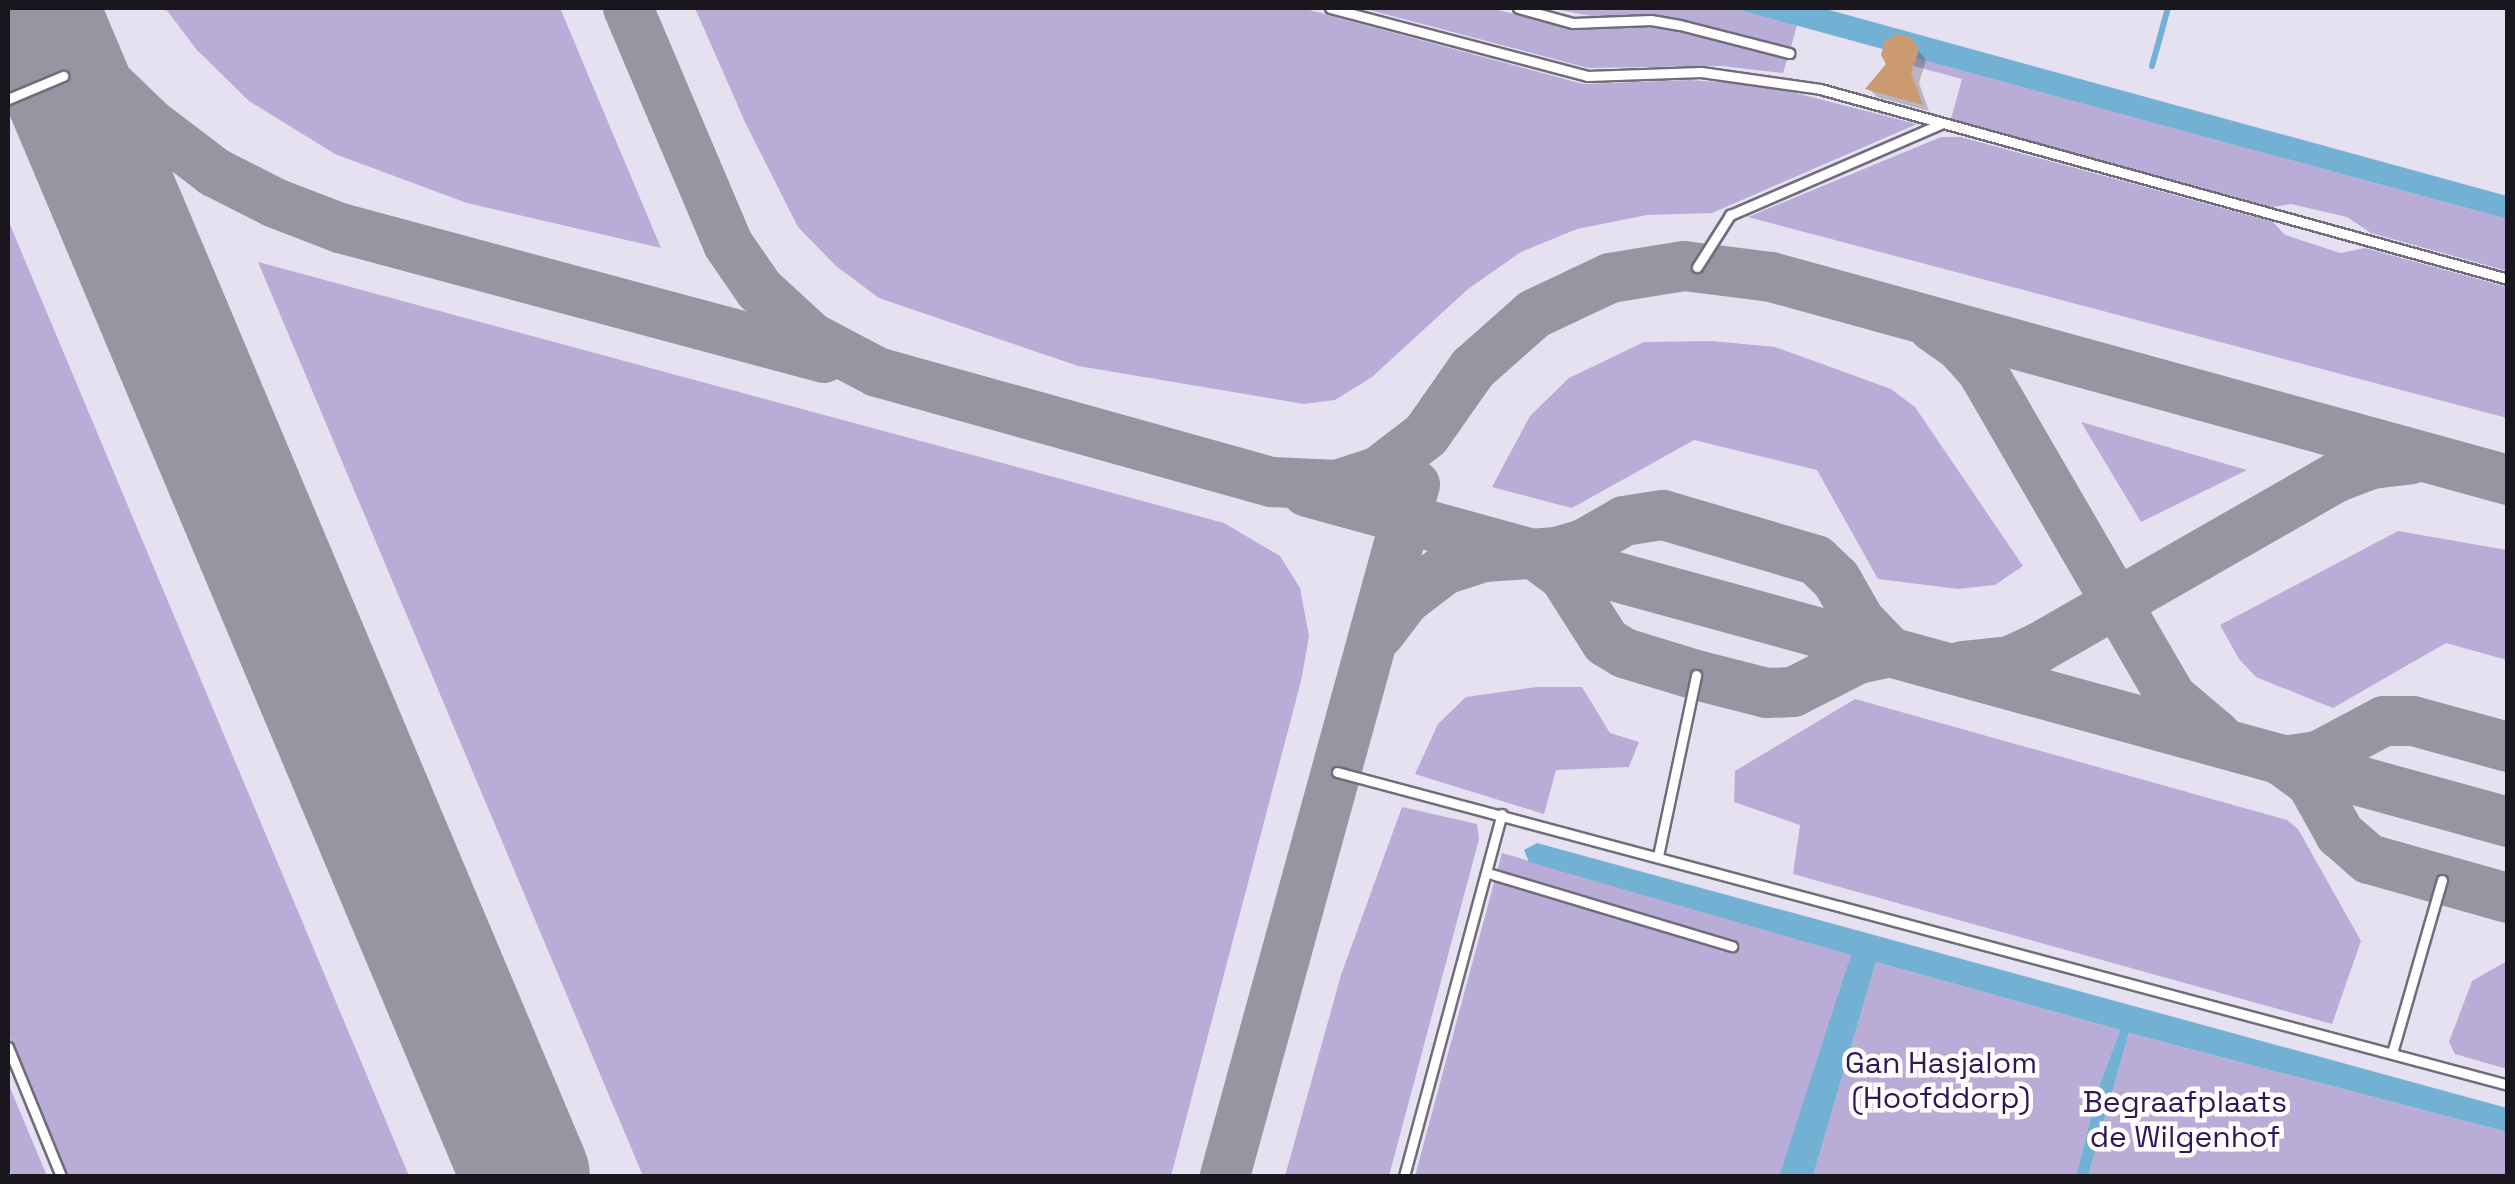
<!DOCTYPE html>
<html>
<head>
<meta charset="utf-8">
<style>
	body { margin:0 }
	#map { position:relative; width:2515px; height:1184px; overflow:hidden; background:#e6e1f1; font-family:"Space Grotesk",sans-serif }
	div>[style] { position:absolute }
	.green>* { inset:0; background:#b9acd7 }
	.water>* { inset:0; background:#73b1d4 }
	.shadow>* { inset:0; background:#0003 }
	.stream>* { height:6px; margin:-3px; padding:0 3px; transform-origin:3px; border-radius:3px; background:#73b1d4 }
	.taxiway>* { height:50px; margin:-25px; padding:0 25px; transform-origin:25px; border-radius:25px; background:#9894a1 }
	.runway>* { height:128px; margin:-64px; padding:0 64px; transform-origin:64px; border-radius:64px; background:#9894a1 }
	.building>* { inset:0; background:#cb9a70 }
	.roads { filter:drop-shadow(2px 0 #706c79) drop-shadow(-2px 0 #706c79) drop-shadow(0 2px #706c79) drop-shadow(0 -2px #706c79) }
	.service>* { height:9px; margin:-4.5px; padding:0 4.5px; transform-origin:4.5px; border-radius:4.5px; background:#fff }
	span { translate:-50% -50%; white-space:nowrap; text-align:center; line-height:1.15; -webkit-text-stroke:9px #fff; paint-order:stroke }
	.park-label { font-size:30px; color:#321658 }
	.frame { position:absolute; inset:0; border:10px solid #19171d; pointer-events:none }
</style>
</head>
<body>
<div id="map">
	<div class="green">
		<i style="clip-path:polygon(165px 8px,560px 8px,661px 248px,467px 203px,335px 154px,249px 101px,197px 50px)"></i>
		<i style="clip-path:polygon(695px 8px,1302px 8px,1583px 84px,1689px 80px,1764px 85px,1917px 124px,1712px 213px,1647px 215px,1577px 229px,1521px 252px,1468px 289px,1372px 377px,1335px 400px,1304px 404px,1078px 366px,879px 298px,836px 266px,798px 227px,745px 122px)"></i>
		<i style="clip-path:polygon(1362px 8px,1490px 8px,1578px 30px,1664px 26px,1788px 57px,1783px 73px,1722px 66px,1588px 68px)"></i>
		<i style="clip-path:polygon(1549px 8px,1732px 8px,1797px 25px,1791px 47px,1675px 18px,1592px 16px)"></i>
		<i style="clip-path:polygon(1916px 58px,2507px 219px,2507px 271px,2371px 233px,2347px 217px,2291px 204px,2273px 207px,1951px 119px,1962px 79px,1910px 65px)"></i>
		<i style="clip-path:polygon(1941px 137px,1961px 137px,2273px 222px,2285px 235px,2340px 253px,2365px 248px,2507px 287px,2507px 418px,1748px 217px)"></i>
		<i style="clip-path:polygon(8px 220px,409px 1176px,67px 1176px,8px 1033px)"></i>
		<i style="clip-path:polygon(258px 262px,1224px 523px,1280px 556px,1300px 588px,1309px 636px,1301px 681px,1171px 1176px,643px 1176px)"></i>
		<i style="clip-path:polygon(1712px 341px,1775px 347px,1891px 389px,1915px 407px,2023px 566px,1995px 585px,1958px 589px,1878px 579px,1817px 470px,1694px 440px,1572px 508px,1492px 487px,1530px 416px,1569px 378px,1644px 342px)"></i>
		<i style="clip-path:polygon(2081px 422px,2247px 470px,2141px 522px)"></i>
		<i style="clip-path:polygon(2398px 531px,2507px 550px,2507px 660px,2446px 643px,2333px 708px,2256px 677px,2239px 659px,2220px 625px)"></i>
		<i style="clip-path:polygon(1537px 687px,1582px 687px,1610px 733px,1639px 742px,1629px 767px,1556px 770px,1544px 814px,1415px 774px,1438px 724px,1466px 697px)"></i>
		<i style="clip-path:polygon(1855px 699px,2287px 820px,2298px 829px,2361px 941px,2332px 1024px,1793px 874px,1800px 825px,1734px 802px,1735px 771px)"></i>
		<i style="clip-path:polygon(1402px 807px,1477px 824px,1479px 839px,1389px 1176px,1285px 1176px,1341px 975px)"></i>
		<i style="clip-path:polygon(1502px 853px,1852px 955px,1779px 1176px,1415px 1176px)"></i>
		<i style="clip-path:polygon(2507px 961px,2507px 1069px,2455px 1054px,2449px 1042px,2472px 981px)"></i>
		<i style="clip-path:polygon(1876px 962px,2120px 1030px,2098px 1089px,2076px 1176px,1813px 1176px)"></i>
		<i style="clip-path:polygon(2129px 1033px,2507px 1132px,2507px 1176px,2088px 1176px)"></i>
		<i style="clip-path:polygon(8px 1083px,47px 1176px,12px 1176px,8px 1166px)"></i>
	</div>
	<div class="water">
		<i style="clip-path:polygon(1732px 8px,1822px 8px,2507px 196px,2507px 219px)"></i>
		<i style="clip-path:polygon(1537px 843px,2507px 1108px,2507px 1132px,2129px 1033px,2088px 1176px,2076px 1176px,2098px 1089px,2120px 1030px,1876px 962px,1813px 1176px,1779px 1176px,1851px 955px,1529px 862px,1524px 850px)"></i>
	</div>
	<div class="shadow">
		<i style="clip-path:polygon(1910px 40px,1926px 60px,1919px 83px,1929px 111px,1877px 97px,1869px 89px)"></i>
	</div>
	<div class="stream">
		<i style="left:2152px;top:66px;width:60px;rotate:-74.6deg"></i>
	</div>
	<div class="taxiway">
		<i style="left:49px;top:8px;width:77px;rotate:53.4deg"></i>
		<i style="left:95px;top:70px;width:76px;rotate:43.9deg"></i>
		<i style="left:150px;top:123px;width:81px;rotate:37.4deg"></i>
		<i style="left:214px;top:172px;width:68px;rotate:26.9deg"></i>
		<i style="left:275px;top:203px;width:70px;rotate:21deg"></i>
		<i style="left:340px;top:228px;width:501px;rotate:15.03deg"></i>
		<i style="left:628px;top:8px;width:256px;rotate:67deg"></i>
		<i style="left:728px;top:244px;width:55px;rotate:55.4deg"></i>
		<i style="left:759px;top:289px;width:71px;rotate:42.7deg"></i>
		<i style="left:811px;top:337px;width:75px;rotate:27.9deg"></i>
		<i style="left:877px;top:372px;width:410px;rotate:15.6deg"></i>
		<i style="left:1272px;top:482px;width:65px;rotate:2.6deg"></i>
		<i style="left:1337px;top:485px;width:44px;rotate:-18.4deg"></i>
		<i style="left:1379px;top:471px;width:59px;rotate:-37.5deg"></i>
		<i style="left:1426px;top:435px;width:82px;rotate:-55deg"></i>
		<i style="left:1473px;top:368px;width:81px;rotate:-41.5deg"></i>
		<i style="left:1534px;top:314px;width:84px;rotate:-25.3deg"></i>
		<i style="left:1610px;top:278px;width:75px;rotate:-9.2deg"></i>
		<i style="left:1684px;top:266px;width:88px;rotate:7.2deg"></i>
		<i style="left:1771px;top:277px;width:764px;rotate:15.4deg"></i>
		<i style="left:1933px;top:327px;width:33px;rotate:35deg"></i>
		<i style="left:1960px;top:346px;width:31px;rotate:48deg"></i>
		<i style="left:1981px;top:369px;width:379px;rotate:59.9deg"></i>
		<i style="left:2171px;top:697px;width:60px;rotate:40.3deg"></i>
		<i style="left:1307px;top:492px;width:1246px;rotate:15.36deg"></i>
		<i style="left:1536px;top:555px;width:35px;rotate:37deg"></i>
		<i style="left:1564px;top:576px;width:78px;rotate:57.5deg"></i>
		<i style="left:1606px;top:642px;width:21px;rotate:31deg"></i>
		<i style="left:1624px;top:653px;width:75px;rotate:17deg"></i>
		<i style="left:1696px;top:675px;width:73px;rotate:14.2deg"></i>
		<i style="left:1767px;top:693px;width:26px;rotate:-2deg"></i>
		<i style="left:1793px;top:692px;width:73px;rotate:-26.9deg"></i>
		<i style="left:1858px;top:659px;width:33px;rotate:-12deg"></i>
		<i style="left:1380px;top:633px;width:41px;rotate:-52.9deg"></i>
		<i style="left:1405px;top:600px;width:49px;rotate:-37.6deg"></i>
		<i style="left:1444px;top:570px;width:42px;rotate:-18deg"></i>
		<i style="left:1484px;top:557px;width:73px;rotate:-3.9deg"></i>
		<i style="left:1557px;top:552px;width:28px;rotate:-17deg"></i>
		<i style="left:1584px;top:544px;width:46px;rotate:-29.9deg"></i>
		<i style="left:1624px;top:521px;width:39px;rotate:-9deg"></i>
		<i style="left:1663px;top:515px;width:159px;rotate:16.4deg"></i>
		<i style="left:1816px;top:560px;width:28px;rotate:44deg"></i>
		<i style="left:1836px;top:579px;width:48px;rotate:60.3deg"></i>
		<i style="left:1860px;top:621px;width:43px;rotate:45.9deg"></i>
		<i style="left:1962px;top:666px;width:48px;rotate:-5.9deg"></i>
		<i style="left:2010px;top:661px;width:33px;rotate:-25deg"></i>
		<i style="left:2040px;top:647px;width:340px;rotate:-29.8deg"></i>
		<i style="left:2335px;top:478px;width:40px;rotate:-21deg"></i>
		<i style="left:2372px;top:464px;width:38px;rotate:-7deg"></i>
		<i style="left:2282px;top:761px;width:36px;rotate:36deg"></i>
		<i style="left:2311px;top:782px;width:60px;rotate:60.9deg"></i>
		<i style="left:2340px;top:834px;width:38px;rotate:41deg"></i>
		<i style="left:2369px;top:859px;width:144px;rotate:15.7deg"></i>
		<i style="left:2282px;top:761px;width:36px;rotate:-8deg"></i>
		<i style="left:2318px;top:756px;width:75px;rotate:-27.9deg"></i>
		<i style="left:2384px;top:721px;width:29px"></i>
		<i style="left:2413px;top:721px;width:98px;rotate:15.3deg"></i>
		<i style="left:1225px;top:1176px;width:717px;rotate:-74.63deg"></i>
	</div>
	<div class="runway">
		<i style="left:34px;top:8px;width:1267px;rotate:67.16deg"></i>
	</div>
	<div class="building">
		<i style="clip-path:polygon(1897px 34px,1912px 38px,1919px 50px,1911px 73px,1923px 105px,1865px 89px,1886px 64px,1881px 55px,1885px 41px)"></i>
	</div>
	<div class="roads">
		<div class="service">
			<i style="left:1330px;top:8px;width:266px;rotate:14.8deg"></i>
			<i style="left:1587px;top:76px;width:114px;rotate:-2deg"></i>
			<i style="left:1701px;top:72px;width:120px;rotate:8.1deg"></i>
			<i style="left:1820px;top:89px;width:714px;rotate:15.44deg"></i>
			<i style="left:1518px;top:8px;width:57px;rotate:15.3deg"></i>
			<i style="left:1573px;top:23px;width:78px;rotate:-2.2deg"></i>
			<i style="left:1651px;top:20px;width:29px;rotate:10deg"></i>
			<i style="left:1680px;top:25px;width:113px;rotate:14.4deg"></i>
			<i style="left:8px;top:99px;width:60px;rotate:-22.7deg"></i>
			<i style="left:1697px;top:267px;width:62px;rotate:-57.6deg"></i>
			<i style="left:1730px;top:215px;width:229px;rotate:-23.4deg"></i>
			<i style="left:1337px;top:772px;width:1212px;rotate:14.96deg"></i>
			<i style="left:1658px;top:856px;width:185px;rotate:-78.1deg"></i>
			<i style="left:1488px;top:873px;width:255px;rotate:16.7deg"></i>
			<i style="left:8px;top:1047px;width:139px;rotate:67.7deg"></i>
			<i style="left:2392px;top:1053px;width:180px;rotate:-73.9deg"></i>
			<i style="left:1404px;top:1176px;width:375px;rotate:-74.9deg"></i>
		</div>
	</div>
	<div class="park-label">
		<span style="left:1941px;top:1080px">Gan Hasjalom<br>(Hoofddorp)</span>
		<span style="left:2185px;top:1119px">Begraafplaats<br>de Wilgenhof</span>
	</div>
	<div class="frame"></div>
</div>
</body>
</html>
